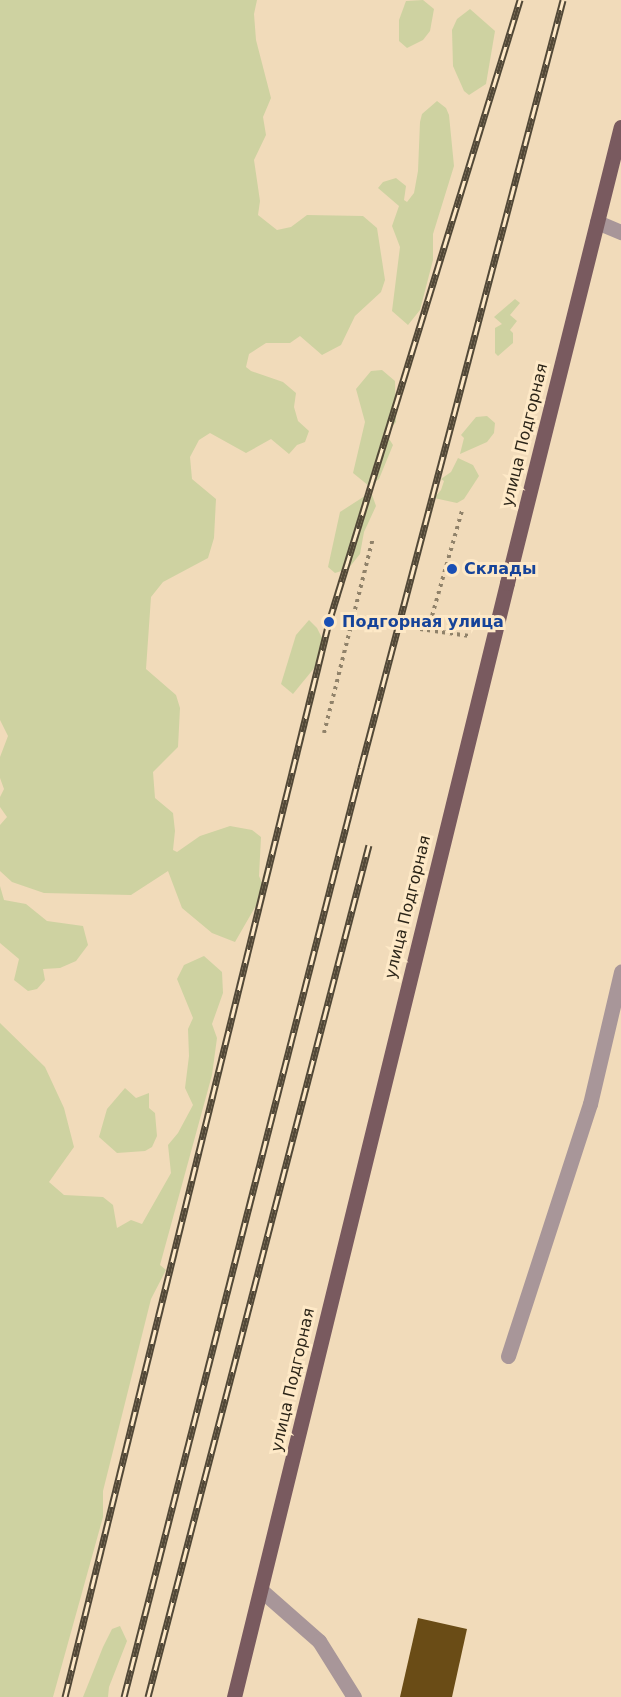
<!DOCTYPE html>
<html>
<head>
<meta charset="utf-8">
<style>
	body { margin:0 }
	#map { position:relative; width:621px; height:1697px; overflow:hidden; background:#f1dbba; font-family:"DejaVu Sans",sans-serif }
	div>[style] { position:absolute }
	.green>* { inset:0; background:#ced2a1 }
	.building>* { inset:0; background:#6a4c16 }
	.path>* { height:4px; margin-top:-2px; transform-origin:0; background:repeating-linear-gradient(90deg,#90826a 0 3px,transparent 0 7.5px) }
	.minor>* { height:15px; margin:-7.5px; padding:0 7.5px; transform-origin:7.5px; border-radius:7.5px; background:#a89699 }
	.major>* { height:15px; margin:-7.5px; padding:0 7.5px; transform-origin:7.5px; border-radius:7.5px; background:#795a5f }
	.rail>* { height:7px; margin-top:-3.5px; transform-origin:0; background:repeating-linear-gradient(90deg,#fee9c7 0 14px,#524837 0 28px); box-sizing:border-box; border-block:2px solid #524837 }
	.dots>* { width:16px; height:16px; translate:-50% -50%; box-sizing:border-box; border:3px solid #fee9c7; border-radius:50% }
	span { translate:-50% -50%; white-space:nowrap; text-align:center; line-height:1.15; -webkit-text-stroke:6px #fee9c7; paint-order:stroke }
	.street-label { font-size:16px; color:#2c2518 }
	.transit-label { font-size:16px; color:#164399; font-weight:700 }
	.left { translate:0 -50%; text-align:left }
</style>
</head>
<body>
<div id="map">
	<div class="green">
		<i style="clip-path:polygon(0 0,257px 0,254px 14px,256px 40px,271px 98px,263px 117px,266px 135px,254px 160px,260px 201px,258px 215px,277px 230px,291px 227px,307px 215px,363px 216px,377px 228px,385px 280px,381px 292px,355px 316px,341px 345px,322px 355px,300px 336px,290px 343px,266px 343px,249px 354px,246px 367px,251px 371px,283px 382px,296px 393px,294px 407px,298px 421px,309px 431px,305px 442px,297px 445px,289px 454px,271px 439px,246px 453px,210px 433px,199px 440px,190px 457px,192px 479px,216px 499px,214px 538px,208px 558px,163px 582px,151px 597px,146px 669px,176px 695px,180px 708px,178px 747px,153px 772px,155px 798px,173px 813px,175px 831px,173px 850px,177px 852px,200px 836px,230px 826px,252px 830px,261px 837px,259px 876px,265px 890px,235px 942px,212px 933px,182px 908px,168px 871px,131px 895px,44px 893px,12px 882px,0 871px,0 825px,7px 817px,0 807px,0 797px,4px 789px,0 778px,0 757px,8px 736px,0 720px)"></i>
		<i style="clip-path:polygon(423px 0,434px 9px,430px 31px,423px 40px,407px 48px,399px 41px,399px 20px,406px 1px)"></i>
		<i style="clip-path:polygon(470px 9px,495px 31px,486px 84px,469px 95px,464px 91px,453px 66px,452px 30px,457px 19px)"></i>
		<i style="clip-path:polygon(437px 101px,446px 108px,449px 115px,454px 166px,433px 234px,433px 260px,420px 310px,408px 325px,392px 311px,400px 247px,392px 226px,399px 206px,378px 188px,383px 182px,396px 178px,406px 186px,404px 200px,407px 202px,414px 193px,418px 171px,420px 122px,422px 114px)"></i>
		<i style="clip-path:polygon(515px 299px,520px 303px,510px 315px,517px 321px,510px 330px,513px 333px,513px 343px,498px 356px,495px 353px,495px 328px,502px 324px,494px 317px)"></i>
		<i style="clip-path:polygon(382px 370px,395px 381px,396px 422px,386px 434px,393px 445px,379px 479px,369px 486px,353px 473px,365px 422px,356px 389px,371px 371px)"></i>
		<i style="clip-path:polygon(487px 416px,495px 423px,494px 433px,487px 442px,460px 454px,464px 438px,461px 435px,476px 417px)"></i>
		<i style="clip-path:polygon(458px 458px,473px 465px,479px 476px,464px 499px,457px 503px,434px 498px,441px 490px,444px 481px,441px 479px,451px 472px)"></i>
		<i style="clip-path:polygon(371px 492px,376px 506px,364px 532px,360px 554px,348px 569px,335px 573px,328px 567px,340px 512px)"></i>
		<i style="clip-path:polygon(309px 620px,317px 628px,325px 644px,315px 667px,293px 694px,281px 684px,296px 635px)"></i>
		<i style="clip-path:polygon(0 886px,4px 900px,26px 904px,47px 921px,83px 926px,88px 945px,76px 961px,60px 968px,43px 969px,45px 980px,37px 989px,28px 991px,14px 980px,19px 959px,0 943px)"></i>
		<i style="clip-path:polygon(204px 956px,222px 972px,223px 993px,212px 1024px,217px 1038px,212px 1075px,160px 1265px,166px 1270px,151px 1299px,103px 1491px,103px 1517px,53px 1697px,0 1697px,0 1023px,45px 1067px,64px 1108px,74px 1147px,49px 1182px,64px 1195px,103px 1197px,113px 1205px,117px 1228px,131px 1220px,142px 1224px,171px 1173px,168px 1145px,178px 1133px,193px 1105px,185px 1088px,189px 1056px,188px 1029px,193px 1018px,177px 979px,184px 965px)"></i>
		<i style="clip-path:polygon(125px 1088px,136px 1098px,149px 1093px,149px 1108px,155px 1113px,157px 1136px,152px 1147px,145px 1151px,117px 1153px,99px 1137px,107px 1109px)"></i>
		<i style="clip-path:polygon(120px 1626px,127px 1641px,109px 1687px,108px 1697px,83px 1697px,103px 1647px,112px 1629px)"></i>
	</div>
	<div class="building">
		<i style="clip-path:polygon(418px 1618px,467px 1629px,452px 1697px,400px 1697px)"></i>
	</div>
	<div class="path">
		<i style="left:353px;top:620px;width:46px;rotate:2.5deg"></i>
		<i style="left:399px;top:622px;width:22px;rotate:18deg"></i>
		<i style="left:420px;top:629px;width:50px;rotate:8deg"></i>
		<i style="left:428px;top:630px;width:124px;rotate:-74.1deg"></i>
		<i style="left:324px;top:733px;width:201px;rotate:-75.9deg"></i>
	</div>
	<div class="minor">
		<i style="left:597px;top:222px;width:26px;rotate:23deg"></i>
		<i style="left:508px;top:1356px;width:265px;rotate:-72deg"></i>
		<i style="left:590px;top:1104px;width:136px;rotate:-76.8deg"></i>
		<i style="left:262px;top:1591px;width:76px;rotate:41.3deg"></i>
		<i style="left:319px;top:1641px;width:66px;rotate:58deg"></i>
	</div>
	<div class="major">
		<i style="left:234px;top:1697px;width:1147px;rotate:-76.23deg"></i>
		<i style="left:507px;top:583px;width:470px;rotate:-76deg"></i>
	</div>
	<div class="rail">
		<i style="left:65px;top:1697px;width:1107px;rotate:-76.2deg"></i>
		<i style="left:329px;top:622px;width:651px;rotate:-72.93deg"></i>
		<i style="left:124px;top:1697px;width:959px;rotate:-75.69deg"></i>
		<i style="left:361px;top:768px;width:794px;rotate:-75.26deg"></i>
		<i style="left:148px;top:1697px;width:880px;rotate:-75.46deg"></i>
	</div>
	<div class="dots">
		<i style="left:452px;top:569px;background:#1a4fb4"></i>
		<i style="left:329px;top:622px;background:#1a4fb4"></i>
	</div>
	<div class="street-label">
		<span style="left:525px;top:435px;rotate:-76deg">улица Подгорная</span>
		<span style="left:408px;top:907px;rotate:-76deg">улица Подгорная</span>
		<span style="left:293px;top:1380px;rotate:-77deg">улица Подгорная</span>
	</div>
	<div class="transit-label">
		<span class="left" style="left:464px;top:569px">Склады</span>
		<span class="left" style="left:342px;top:622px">Подгорная улица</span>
	</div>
</div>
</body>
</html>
